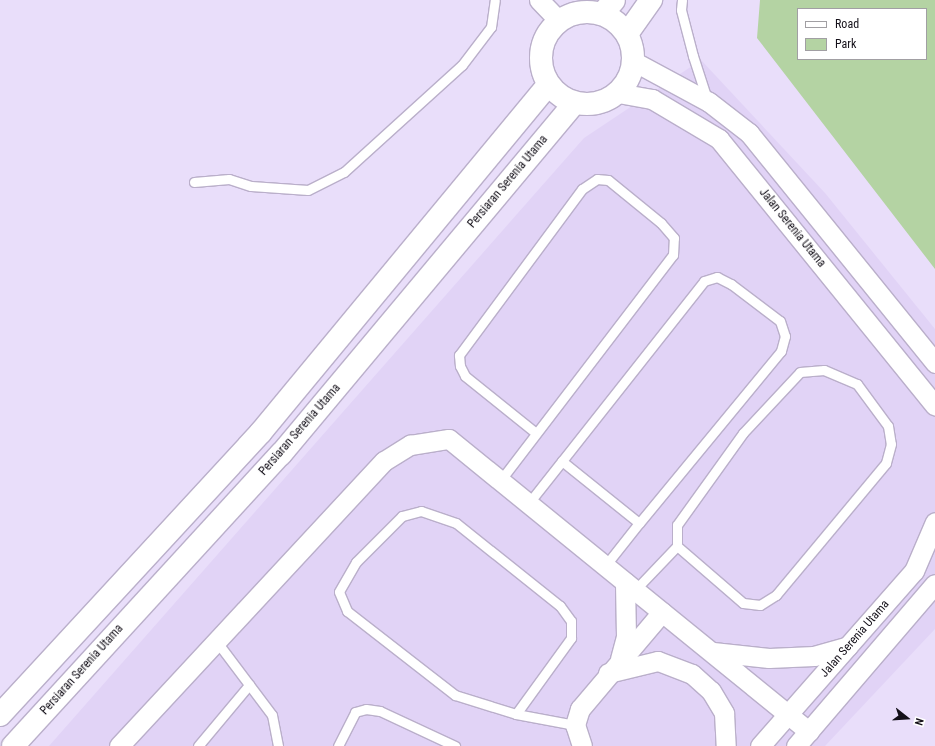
<!DOCTYPE html>
<html>
<head>
<meta charset="utf-8">
<style>
	body { margin:0 }
	#map { position:relative; width:935px; height:746px; overflow:hidden; background:#e9defa; font-family:"Roboto Condensed",sans-serif }
	div>[style] { position:absolute }
	.built>* { inset:0; background:#e1d3f6 }
	.green>* { inset:0; background:#b4d3a3 }
	.roads { filter:drop-shadow(1px 0 #baafca) drop-shadow(-1px 0 #baafca) drop-shadow(0 1px #baafca) drop-shadow(0 -1px #baafca) }
	.service>* { height:9px; margin:-4.5px; padding:0 4.5px; transform-origin:4.5px; border-radius:4.5px; background:#fff }
	.minor>* { height:19px; margin:-9.5px; padding:0 9.5px; transform-origin:9.5px; border-radius:9.5px; background:#fff }
	.tertiary>* { height:22px; margin:-11px; padding:0 11px; transform-origin:11px; border-radius:11px; background:#fff }
	.tertiary>.ring { margin:-11px; padding:0; box-sizing:content-box; background:none; border:22px solid #fff; border-radius:50% }
	span { translate:-50% -50%; white-space:nowrap; text-align:center; line-height:1.15; -webkit-text-stroke:3px #fff; paint-order:stroke }
	.street-label { font-size:12px; color:#141019 }
	.legend { position:absolute; left:797px; top:8px; width:130px; height:52px; box-sizing:border-box; background:#fff; border:1px solid #a19fa3; margin:0; padding:5px 7px; list-style:none; font-size:12px; color:#141019 }
	.legend li { display:flex; align-items:center; gap:8px; height:20px }
	.legend b { width:20px; border:1px solid #a19fa3 }
	.north { position:absolute; left:887px; top:698px; width:40px; height:40px; -webkit-text-stroke:3px #fff; paint-order:stroke; rotate:107deg; font-size:11px; font-weight:700; line-height:16px; text-align:center; color:#141019 }
	.north::after { content:''; display:block; margin:auto; width:14px; height:18px; background:#141019; clip-path:polygon(50% 0,100% 100%,50% 72%,0 100%) }
</style>
</head>
<body>
<div id="map">
	<div class="built">
		<i style="clip-path:polygon(701px 60px,825px 193px,935px 329px,935px 629px,825px 746px,49px 746px,584px 138px)"></i>
	</div>
	<div class="green">
		<i style="clip-path:polygon(evenodd,760px 0,935px 0,935px 269px,757px 38px,760px 0,798px 9px,926px 9px,926px 59px,798px 59px,798px 9px)"></i>
	</div>
	<div class="roads">
		<div class="service">
			<i style="left:682px;top:0;width:10px;rotate:96deg"></i>
			<i style="left:681px;top:10px;width:48px;rotate:75.4deg"></i>
			<i style="left:693px;top:56px;width:45px;rotate:72deg"></i>
			<i style="left:194px;top:182px;width:35px;rotate:-5deg"></i>
			<i style="left:229px;top:179px;width:23px;rotate:18deg"></i>
			<i style="left:251px;top:186px;width:57px;rotate:4deg"></i>
			<i style="left:308px;top:190px;width:40px;rotate:-26.6deg"></i>
			<i style="left:344px;top:172px;width:159px;rotate:-42.2deg"></i>
			<i style="left:462px;top:65px;width:48px;rotate:-52.7deg"></i>
			<i style="left:491px;top:27px;width:27px;rotate:-82deg"></i>
			<i style="left:500px;top:481px;width:285px;rotate:-52.6deg"></i>
			<i style="left:673px;top:255px;width:17px;rotate:-87deg"></i>
			<i style="left:674px;top:238px;width:20px;rotate:-131deg"></i>
			<i style="left:661px;top:223px;width:68px;rotate:-140.9deg"></i>
			<i style="left:608px;top:180px;width:11px;rotate:-175deg"></i>
			<i style="left:597px;top:179px;width:18px;rotate:146deg"></i>
			<i style="left:582px;top:189px;width:207px;rotate:126.5deg"></i>
			<i style="left:459px;top:355px;width:11px;rotate:85deg"></i>
			<i style="left:460px;top:366px;width:11px;rotate:63deg"></i>
			<i style="left:465px;top:376px;width:91px;rotate:38.8deg"></i>
			<i style="left:528px;top:504px;width:55px;rotate:-51.7deg"></i>
			<i style="left:562px;top:461px;width:229px;rotate:-51.7deg"></i>
			<i style="left:704px;top:281px;width:14px;rotate:-17deg"></i>
			<i style="left:717px;top:277px;width:16px;rotate:27deg"></i>
			<i style="left:731px;top:284px;width:61px;rotate:37.1deg"></i>
			<i style="left:780px;top:321px;width:16px;rotate:72deg"></i>
			<i style="left:785px;top:336px;width:16px;rotate:105deg"></i>
			<i style="left:781px;top:351px;width:223px;rotate:129.5deg"></i>
			<i style="left:639px;top:523px;width:99px;rotate:-141.2deg"></i>
			<i style="left:605px;top:566px;width:55px;rotate:-51.7deg"></i>
			<i style="left:635px;top:590px;width:61px;rotate:-46.3deg"></i>
			<i style="left:677px;top:546px;width:21px;rotate:-90deg"></i>
			<i style="left:677px;top:525px;width:113px;rotate:-54.3deg"></i>
			<i style="left:743px;top:433px;width:83px;rotate:-46.9deg"></i>
			<i style="left:800px;top:372px;width:24px;rotate:-5deg"></i>
			<i style="left:824px;top:370px;width:36px;rotate:23deg"></i>
			<i style="left:857px;top:384px;width:52px;rotate:53.6deg"></i>
			<i style="left:888px;top:426px;width:18px;rotate:81deg"></i>
			<i style="left:891px;top:444px;width:20px;rotate:105deg"></i>
			<i style="left:886px;top:463px;width:172px;rotate:129.8deg"></i>
			<i style="left:776px;top:595px;width:19px;rotate:148deg"></i>
			<i style="left:760px;top:605px;width:17px;rotate:-173deg"></i>
			<i style="left:743px;top:603px;width:87px;rotate:-139.2deg"></i>
			<i style="left:217px;top:642px;width:91px;rotate:53deg"></i>
			<i style="left:272px;top:715px;width:32px;rotate:79deg"></i>
			<i style="left:516px;top:714px;width:94px;rotate:-54.1deg"></i>
			<i style="left:571px;top:638px;width:17px;rotate:-90deg"></i>
			<i style="left:571px;top:621px;width:19px;rotate:-126deg"></i>
			<i style="left:560px;top:606px;width:133px;rotate:-141.4deg"></i>
			<i style="left:456px;top:523px;width:37px;rotate:-161deg"></i>
			<i style="left:421px;top:511px;width:20px;rotate:165deg"></i>
			<i style="left:402px;top:516px;width:65px;rotate:135deg"></i>
			<i style="left:356px;top:562px;width:34px;rotate:120deg"></i>
			<i style="left:339px;top:592px;width:21px;rotate:67deg"></i>
			<i style="left:347px;top:611px;width:137px;rotate:37.9deg"></i>
			<i style="left:455px;top:695px;width:64px;rotate:17.3deg"></i>
			<i style="left:516px;top:714px;width:60px;rotate:10.6deg"></i>
			<i style="left:198px;top:746px;width:80px;rotate:-50.1deg"></i>
			<i style="left:338px;top:746px;width:38px;rotate:-63deg"></i>
			<i style="left:355px;top:712px;width:11px;rotate:-15deg"></i>
			<i style="left:366px;top:709px;width:14px;rotate:8deg"></i>
			<i style="left:380px;top:711px;width:83px;rotate:25deg"></i>
		</div>
		<div class="minor">
			<i style="left:539px;top:0;width:29px;rotate:46deg"></i>
			<i style="left:633px;top:61px;width:86px;rotate:28.3deg"></i>
			<i style="left:709px;top:102px;width:51px;rotate:37.8deg"></i>
			<i style="left:749px;top:133px;width:296px;rotate:51deg"></i>
			<i style="left:618px;top:93px;width:35px;rotate:10deg"></i>
			<i style="left:652px;top:99px;width:78px;rotate:30.8deg"></i>
			<i style="left:719px;top:139px;width:343px;rotate:51deg"></i>
			<i style="left:713px;top:652px;width:56px;rotate:6.1deg"></i>
			<i style="left:769px;top:658px;width:45px;rotate:-2.5deg"></i>
			<i style="left:814px;top:656px;width:35px;rotate:-16deg"></i>
			<i style="left:620px;top:659px;width:24px;rotate:-75deg"></i>
			<i style="left:626px;top:636px;width:54px;rotate:-91.1deg"></i>
			<i style="left:608px;top:673px;width:51px;rotate:-13.5deg"></i>
			<i style="left:658px;top:661px;width:36px;rotate:21deg"></i>
			<i style="left:692px;top:674px;width:25px;rotate:42deg"></i>
			<i style="left:711px;top:691px;width:26px;rotate:59deg"></i>
			<i style="left:724px;top:713px;width:33px;rotate:87deg"></i>
			<i style="left:119px;top:746px;width:389px;rotate:-47.1deg"></i>
			<i style="left:384px;top:461px;width:31px;rotate:-32deg"></i>
			<i style="left:410px;top:445px;width:39px;rotate:-9deg"></i>
			<i style="left:449px;top:439px;width:464px;rotate:39.1deg"></i>
			<i style="left:582px;top:746px;width:22px;rotate:-108deg"></i>
			<i style="left:575px;top:725px;width:17px;rotate:-73deg"></i>
			<i style="left:580px;top:709px;width:127px;rotate:-49.8deg"></i>
			<i style="left:760px;top:746px;width:233px;rotate:-48.7deg"></i>
			<i style="left:914px;top:571px;width:53px;rotate:-66.8deg"></i>
			<i style="left:796px;top:746px;width:213px;rotate:-49.4deg"></i>
		</div>
		<div class="tertiary">
			<i class="ring" style="left:541px;top:12px;width:70px;height:70px"></i>
			<i style="left:602px;top:14px;width:18px;rotate:-49deg"></i>
			<i style="left:627px;top:34px;width:42px;rotate:-54.8deg"></i>
			<i style="left:0;top:715px;width:385px;rotate:-47.3deg"></i>
			<i style="left:261px;top:432px;width:450px;rotate:-50.4deg"></i>
			<i style="left:13px;top:746px;width:396px;rotate:-47.5deg"></i>
			<i style="left:281px;top:454px;width:456px;rotate:-50.1deg"></i>
		</div>
	</div>
	<div class="street-label">
		<span style="left:508px;top:182px;rotate:-50deg">Persiaran Serenia Utama</span>
		<span style="left:792px;top:228px;rotate:51deg">Jalan Serenia Utama</span>
		<span style="left:300px;top:430px;rotate:-49deg">Persiaran Serenia Utama</span>
		<span style="left:855px;top:639px;rotate:-49deg">Jalan Serenia Utama</span>
		<span style="left:82px;top:670px;rotate:-48deg">Persiaran Serenia Utama</span>
	</div>
	<ul class="legend">
	<li><b style="height:5px;background:#fff"></b>Road</li>
	<li><b style="height:11px;background:#b4d3a3"></b>Park</li>
	</ul>
	<div class="north">N</div>
</div>
</body>
</html>
